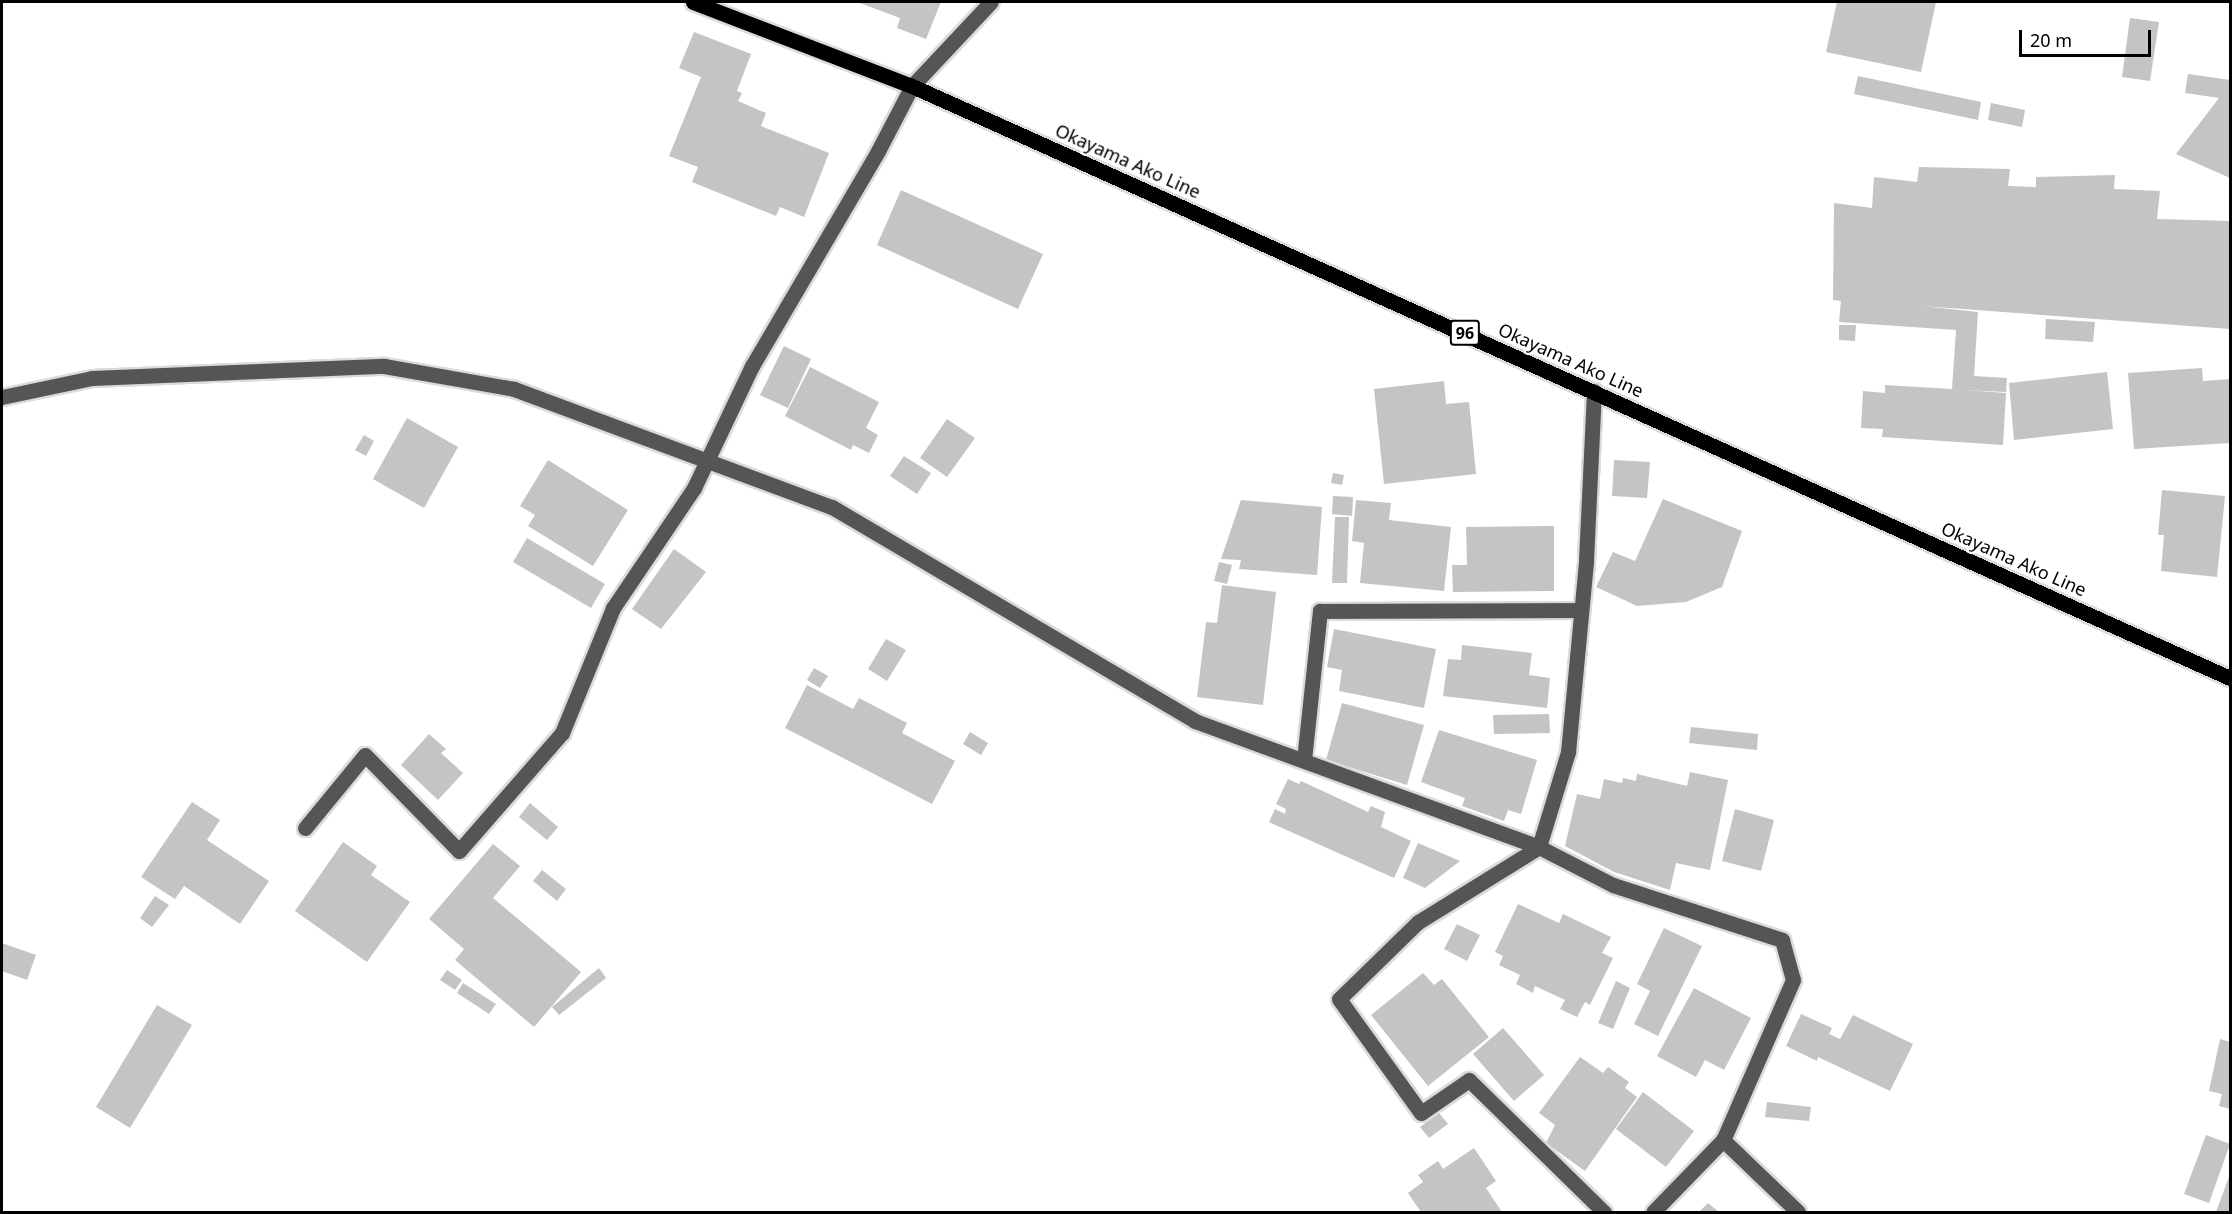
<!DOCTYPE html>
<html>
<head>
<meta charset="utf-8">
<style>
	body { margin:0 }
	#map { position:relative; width:2232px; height:1214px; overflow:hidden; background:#fff; font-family:"Noto Sans",sans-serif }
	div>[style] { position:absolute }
	.building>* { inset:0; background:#c4c4c4 }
	.roads { filter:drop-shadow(2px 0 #dbdbdb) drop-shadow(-2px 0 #dbdbdb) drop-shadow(0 2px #dbdbdb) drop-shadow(0 -2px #dbdbdb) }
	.minor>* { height:15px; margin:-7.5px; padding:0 7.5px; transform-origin:7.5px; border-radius:7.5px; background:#555 }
	.major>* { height:15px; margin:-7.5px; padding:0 7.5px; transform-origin:7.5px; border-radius:7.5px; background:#000 }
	span { translate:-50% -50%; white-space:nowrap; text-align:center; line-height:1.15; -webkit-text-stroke:4.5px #fff; paint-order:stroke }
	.shield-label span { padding:2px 4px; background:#fff; border:2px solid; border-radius:4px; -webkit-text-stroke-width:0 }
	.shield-label { font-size:16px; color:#000; font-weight:700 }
	.street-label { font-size:18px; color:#000 }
	.frame { position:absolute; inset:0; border:3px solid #000; pointer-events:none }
	.scale { position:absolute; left:2019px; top:30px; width:132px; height:27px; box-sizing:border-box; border:3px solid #000; border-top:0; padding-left:8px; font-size:18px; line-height:21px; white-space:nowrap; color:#000; -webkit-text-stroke:4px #fff; paint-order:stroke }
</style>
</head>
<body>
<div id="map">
	<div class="building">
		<i style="clip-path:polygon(857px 2px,941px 2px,926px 39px,897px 28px,900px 18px)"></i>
		<i style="clip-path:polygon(1837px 2px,1936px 2px,1921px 72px,1826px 52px)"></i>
		<i style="clip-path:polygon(2130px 18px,2159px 22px,2150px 81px,2122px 77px)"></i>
		<i style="clip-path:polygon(694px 32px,751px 54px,737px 91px,742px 93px,738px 101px,766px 113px,761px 126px,829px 153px,804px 217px,780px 207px,776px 216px,692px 182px,698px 167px,669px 156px,701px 77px,679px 68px)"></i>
		<i style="clip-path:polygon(2188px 74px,2230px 80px,2230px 178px,2176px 154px,2219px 98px,2185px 93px)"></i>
		<i style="clip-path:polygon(1858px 76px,1981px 102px,1978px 120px,1854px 94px)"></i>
		<i style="clip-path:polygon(1991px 103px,2025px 110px,2022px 127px,1988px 120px)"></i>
		<i style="clip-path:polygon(1919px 167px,2010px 169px,2008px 186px,2036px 187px,2036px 177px,2115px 175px,2114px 189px,2160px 191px,2157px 219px,2230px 221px,2230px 329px,1922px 306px,1978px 312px,1974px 376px,2007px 378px,2006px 392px,1965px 390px,2006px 393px,2003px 445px,1882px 437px,1883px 429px,1861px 428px,1863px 391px,1885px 393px,1885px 385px,1952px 389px,1956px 330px,1839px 322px,1841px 301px,1833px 300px,1834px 203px,1872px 208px,1874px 177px,1917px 182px)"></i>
		<i style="clip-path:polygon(901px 190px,1043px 254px,1018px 309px,877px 245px)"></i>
		<i style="clip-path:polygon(2046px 319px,2095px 322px,2093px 342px,2045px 339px)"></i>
		<i style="clip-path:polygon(1839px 325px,1856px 325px,1855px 341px,1839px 340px)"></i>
		<i style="clip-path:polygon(784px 346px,811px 359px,788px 408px,760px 395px)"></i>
		<i style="clip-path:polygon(810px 367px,879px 402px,866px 428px,878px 435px,869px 453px,853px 445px,851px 450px,785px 416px)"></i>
		<i style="clip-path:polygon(2202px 368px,2203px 381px,2230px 379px,2230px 443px,2134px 449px,2128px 373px)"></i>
		<i style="clip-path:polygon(2107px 372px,2113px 429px,2014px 440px,2009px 383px)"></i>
		<i style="clip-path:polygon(1444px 381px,1446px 404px,1469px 402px,1476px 474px,1384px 484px,1374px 389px)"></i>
		<i style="clip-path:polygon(407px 418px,458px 447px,424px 508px,373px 479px)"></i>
		<i style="clip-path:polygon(947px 419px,975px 438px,947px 477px,920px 458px)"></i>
		<i style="clip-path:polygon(364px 435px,374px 441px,366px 456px,355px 450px)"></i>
		<i style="clip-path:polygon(904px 456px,931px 473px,917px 494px,890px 476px)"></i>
		<i style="clip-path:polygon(548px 460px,628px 510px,593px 566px,528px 526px,535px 515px,520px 506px)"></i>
		<i style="clip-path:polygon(1614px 460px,1650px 462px,1647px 498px,1612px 496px)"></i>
		<i style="clip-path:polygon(1333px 473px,1344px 475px,1342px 485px,1331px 483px)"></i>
		<i style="clip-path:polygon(2162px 490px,2225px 496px,2217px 577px,2161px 571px,2164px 535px,2158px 535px)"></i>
		<i style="clip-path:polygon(1333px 496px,1353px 497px,1352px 516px,1332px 514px)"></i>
		<i style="clip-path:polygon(1663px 499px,1742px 531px,1722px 587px,1686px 602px,1637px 606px,1596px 587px,1613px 552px,1635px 561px)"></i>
		<i style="clip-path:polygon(1241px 500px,1322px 507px,1317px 575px,1239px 569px,1241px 560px,1221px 559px)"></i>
		<i style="clip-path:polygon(1356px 500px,1391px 503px,1389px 520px,1451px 527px,1444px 591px,1360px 583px,1364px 543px,1352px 541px)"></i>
		<i style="clip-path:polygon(1335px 517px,1349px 517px,1347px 583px,1332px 583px)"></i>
		<i style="clip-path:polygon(1554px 526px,1554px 591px,1453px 592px,1452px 565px,1467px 565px,1466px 527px)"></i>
		<i style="clip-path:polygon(527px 538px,605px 584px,591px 608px,513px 562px)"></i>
		<i style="clip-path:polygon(674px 549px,706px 572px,661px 629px,632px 609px)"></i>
		<i style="clip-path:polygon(1219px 562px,1232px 565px,1227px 584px,1214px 581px)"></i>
		<i style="clip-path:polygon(1222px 585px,1276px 592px,1263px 705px,1197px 697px,1206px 622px,1217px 623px)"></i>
		<i style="clip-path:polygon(1334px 629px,1436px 649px,1424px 708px,1339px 691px,1342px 670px,1327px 667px)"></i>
		<i style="clip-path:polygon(886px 639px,906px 650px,887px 681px,868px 669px)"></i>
		<i style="clip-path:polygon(1462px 645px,1532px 653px,1529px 675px,1550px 678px,1547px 708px,1443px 696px,1448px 659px,1461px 660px)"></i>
		<i style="clip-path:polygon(814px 668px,828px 676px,820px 688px,807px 680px)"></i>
		<i style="clip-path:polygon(807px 685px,853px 709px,859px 698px,907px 723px,902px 733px,955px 761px,932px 804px,785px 728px)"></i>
		<i style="clip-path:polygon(1342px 703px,1424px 725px,1407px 785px,1326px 760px)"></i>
		<i style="clip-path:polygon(1549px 714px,1550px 733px,1494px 734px,1493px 715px)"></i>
		<i style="clip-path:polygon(1691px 727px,1758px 734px,1757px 750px,1689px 743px)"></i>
		<i style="clip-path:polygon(1439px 730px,1537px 760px,1521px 814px,1508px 810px,1504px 821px,1462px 806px,1465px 798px,1421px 782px)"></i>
		<i style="clip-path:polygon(970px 732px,988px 743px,981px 755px,963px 744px)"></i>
		<i style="clip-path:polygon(429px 734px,446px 749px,441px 753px,463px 773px,438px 800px,401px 765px)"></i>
		<i style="clip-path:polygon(1690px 772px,1728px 780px,1710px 870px,1676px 863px,1670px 890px,1614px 872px,1565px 846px,1577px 794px,1600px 799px,1604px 779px,1622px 783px,1623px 778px,1636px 781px,1637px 774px,1687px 786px)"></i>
		<i style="clip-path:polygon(1288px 779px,1299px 784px,1301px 781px,1368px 812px,1371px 806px,1385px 812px,1381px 827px,1411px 841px,1394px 878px,1269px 822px,1275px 809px,1285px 814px,1286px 809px,1276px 804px)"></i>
		<i style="clip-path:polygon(192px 802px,220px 820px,207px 840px,269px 881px,240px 924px,184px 886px,175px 899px,141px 877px)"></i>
		<i style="clip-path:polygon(530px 803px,558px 827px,547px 840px,519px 817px)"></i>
		<i style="clip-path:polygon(1735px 809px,1774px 820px,1761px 871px,1722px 861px)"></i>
		<i style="clip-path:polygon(343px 842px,377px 866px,371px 875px,410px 902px,367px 962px,295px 911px)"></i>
		<i style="clip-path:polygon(1418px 843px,1460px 861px,1425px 888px,1403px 878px)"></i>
		<i style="clip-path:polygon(493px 844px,520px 866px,493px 898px,581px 972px,534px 1027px,455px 960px,464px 949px,429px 919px)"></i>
		<i style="clip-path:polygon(542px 870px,566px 889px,557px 901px,533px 881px)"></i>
		<i style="clip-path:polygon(155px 896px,169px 905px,152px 927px,140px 918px)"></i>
		<i style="clip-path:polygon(1518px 904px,1559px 923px,1563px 914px,1611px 937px,1602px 953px,1613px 958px,1590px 1005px,1585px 1002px,1577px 1017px,1560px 1009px,1565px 1000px,1535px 986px,1533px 993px,1516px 984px,1520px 975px,1499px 965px,1503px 956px,1495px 952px)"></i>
		<i style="clip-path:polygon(1457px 924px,1480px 935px,1467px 961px,1444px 949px)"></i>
		<i style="clip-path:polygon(1664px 928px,1702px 946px,1658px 1036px,1634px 1024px,1650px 991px,1637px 984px)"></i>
		<i style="clip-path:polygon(2px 943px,36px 955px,27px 980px,2px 971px)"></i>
		<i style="clip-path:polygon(599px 968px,606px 978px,559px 1015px,552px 1007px)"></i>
		<i style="clip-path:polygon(447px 970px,462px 980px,455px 990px,440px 980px)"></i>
		<i style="clip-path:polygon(1423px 973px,1434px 985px,1442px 979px,1489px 1037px,1428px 1086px,1371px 1015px)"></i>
		<i style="clip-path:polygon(1616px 981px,1630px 988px,1613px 1029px,1598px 1023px)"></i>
		<i style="clip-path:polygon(463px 983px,496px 1004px,489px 1014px,457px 993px)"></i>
		<i style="clip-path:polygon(1694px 988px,1751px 1018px,1724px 1070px,1705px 1060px,1696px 1077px,1657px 1056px)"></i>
		<i style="clip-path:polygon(157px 1005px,192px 1025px,130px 1128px,96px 1107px)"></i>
		<i style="clip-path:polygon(1801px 1014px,1832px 1028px,1829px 1034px,1840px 1039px,1853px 1015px,1913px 1044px,1890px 1091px,1818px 1057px,1817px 1061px,1786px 1046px)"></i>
		<i style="clip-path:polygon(1503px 1028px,1544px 1075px,1514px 1101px,1473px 1054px)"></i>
		<i style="clip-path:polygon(2220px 1039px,2230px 1042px,2230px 1109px,2219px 1106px,2222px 1094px,2209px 1091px)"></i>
		<i style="clip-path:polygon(1580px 1057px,1603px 1073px,1608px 1067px,1629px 1082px,1625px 1088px,1637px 1097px,1585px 1171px,1546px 1143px,1555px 1125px,1539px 1113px)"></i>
		<i style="clip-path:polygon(1643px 1092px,1694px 1131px,1666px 1167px,1616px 1129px)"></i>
		<i style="clip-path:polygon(1767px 1102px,1811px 1107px,1809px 1121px,1765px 1117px)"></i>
		<i style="clip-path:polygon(1439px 1113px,1448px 1124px,1429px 1138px,1420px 1127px)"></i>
		<i style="clip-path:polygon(2206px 1135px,2230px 1144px,2209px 1203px,2184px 1194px)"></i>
		<i style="clip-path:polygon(1474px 1148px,1496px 1181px,1486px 1188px,1502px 1212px,1421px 1212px,1408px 1193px,1423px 1182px,1418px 1175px,1438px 1161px,1443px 1169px)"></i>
		<i style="clip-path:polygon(2230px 1174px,2230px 1212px,2216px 1212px)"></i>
		<i style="clip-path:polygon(1708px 1203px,1719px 1212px,1699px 1212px)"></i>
	</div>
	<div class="roads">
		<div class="minor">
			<i style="left:1594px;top:391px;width:171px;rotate:92.7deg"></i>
			<i style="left:1586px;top:562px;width:191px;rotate:95.4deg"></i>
			<i style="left:1568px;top:752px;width:99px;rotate:107deg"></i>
			<i style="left:1539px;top:847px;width:142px;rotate:148.2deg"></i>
			<i style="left:1418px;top:922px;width:110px;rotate:135.7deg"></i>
			<i style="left:1339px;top:999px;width:140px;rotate:54.3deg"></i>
			<i style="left:1421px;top:1113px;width:58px;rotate:-34.5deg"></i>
			<i style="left:1469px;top:1080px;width:189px;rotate:44.4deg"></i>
			<i style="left:2px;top:397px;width:92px;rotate:-11.9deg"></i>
			<i style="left:92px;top:378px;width:292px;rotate:-2.4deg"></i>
			<i style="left:384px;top:366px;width:132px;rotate:10deg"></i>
			<i style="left:514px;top:389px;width:339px;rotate:20.4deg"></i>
			<i style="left:832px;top:507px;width:421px;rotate:30.5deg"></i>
			<i style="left:1195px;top:721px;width:366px;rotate:20.1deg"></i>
			<i style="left:1539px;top:847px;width:83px;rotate:27.2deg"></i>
			<i style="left:1613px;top:885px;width:178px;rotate:18deg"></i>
			<i style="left:1782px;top:940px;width:41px;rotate:74.6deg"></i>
			<i style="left:1793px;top:980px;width:175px;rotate:113.6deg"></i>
			<i style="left:1723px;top:1140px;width:100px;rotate:134.2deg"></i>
			<i style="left:1304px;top:760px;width:150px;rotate:-83.9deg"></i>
			<i style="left:1320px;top:611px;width:261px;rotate:-0.2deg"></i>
			<i style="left:305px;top:828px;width:94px;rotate:-50.6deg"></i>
			<i style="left:365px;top:755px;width:134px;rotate:45.6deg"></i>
			<i style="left:459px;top:851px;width:157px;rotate:-48.9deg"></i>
			<i style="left:562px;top:733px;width:135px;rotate:-67.8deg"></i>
			<i style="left:613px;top:608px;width:145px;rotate:-56deg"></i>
			<i style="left:694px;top:488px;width:135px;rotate:-64.6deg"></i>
			<i style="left:752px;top:366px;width:249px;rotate:-59.6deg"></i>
			<i style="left:878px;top:151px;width:73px;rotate:-62.4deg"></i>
			<i style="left:912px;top:86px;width:115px;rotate:-46.8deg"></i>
			<i style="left:1723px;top:1140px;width:104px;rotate:43.8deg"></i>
		</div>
		<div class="major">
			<i style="left:693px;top:2px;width:235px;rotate:21deg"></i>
			<i style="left:912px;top:86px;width:1445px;rotate:24.19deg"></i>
		</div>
	</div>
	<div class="shield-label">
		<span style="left:1465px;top:333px">96</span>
	</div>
	<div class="street-label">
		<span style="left:1128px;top:161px;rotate:24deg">Okayama Ako Line</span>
		<span style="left:1571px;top:360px;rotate:24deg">Okayama Ako Line</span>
		<span style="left:2014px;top:559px;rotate:24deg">Okayama Ako Line</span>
	</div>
	<div class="frame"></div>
	<div class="scale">20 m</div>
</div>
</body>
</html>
